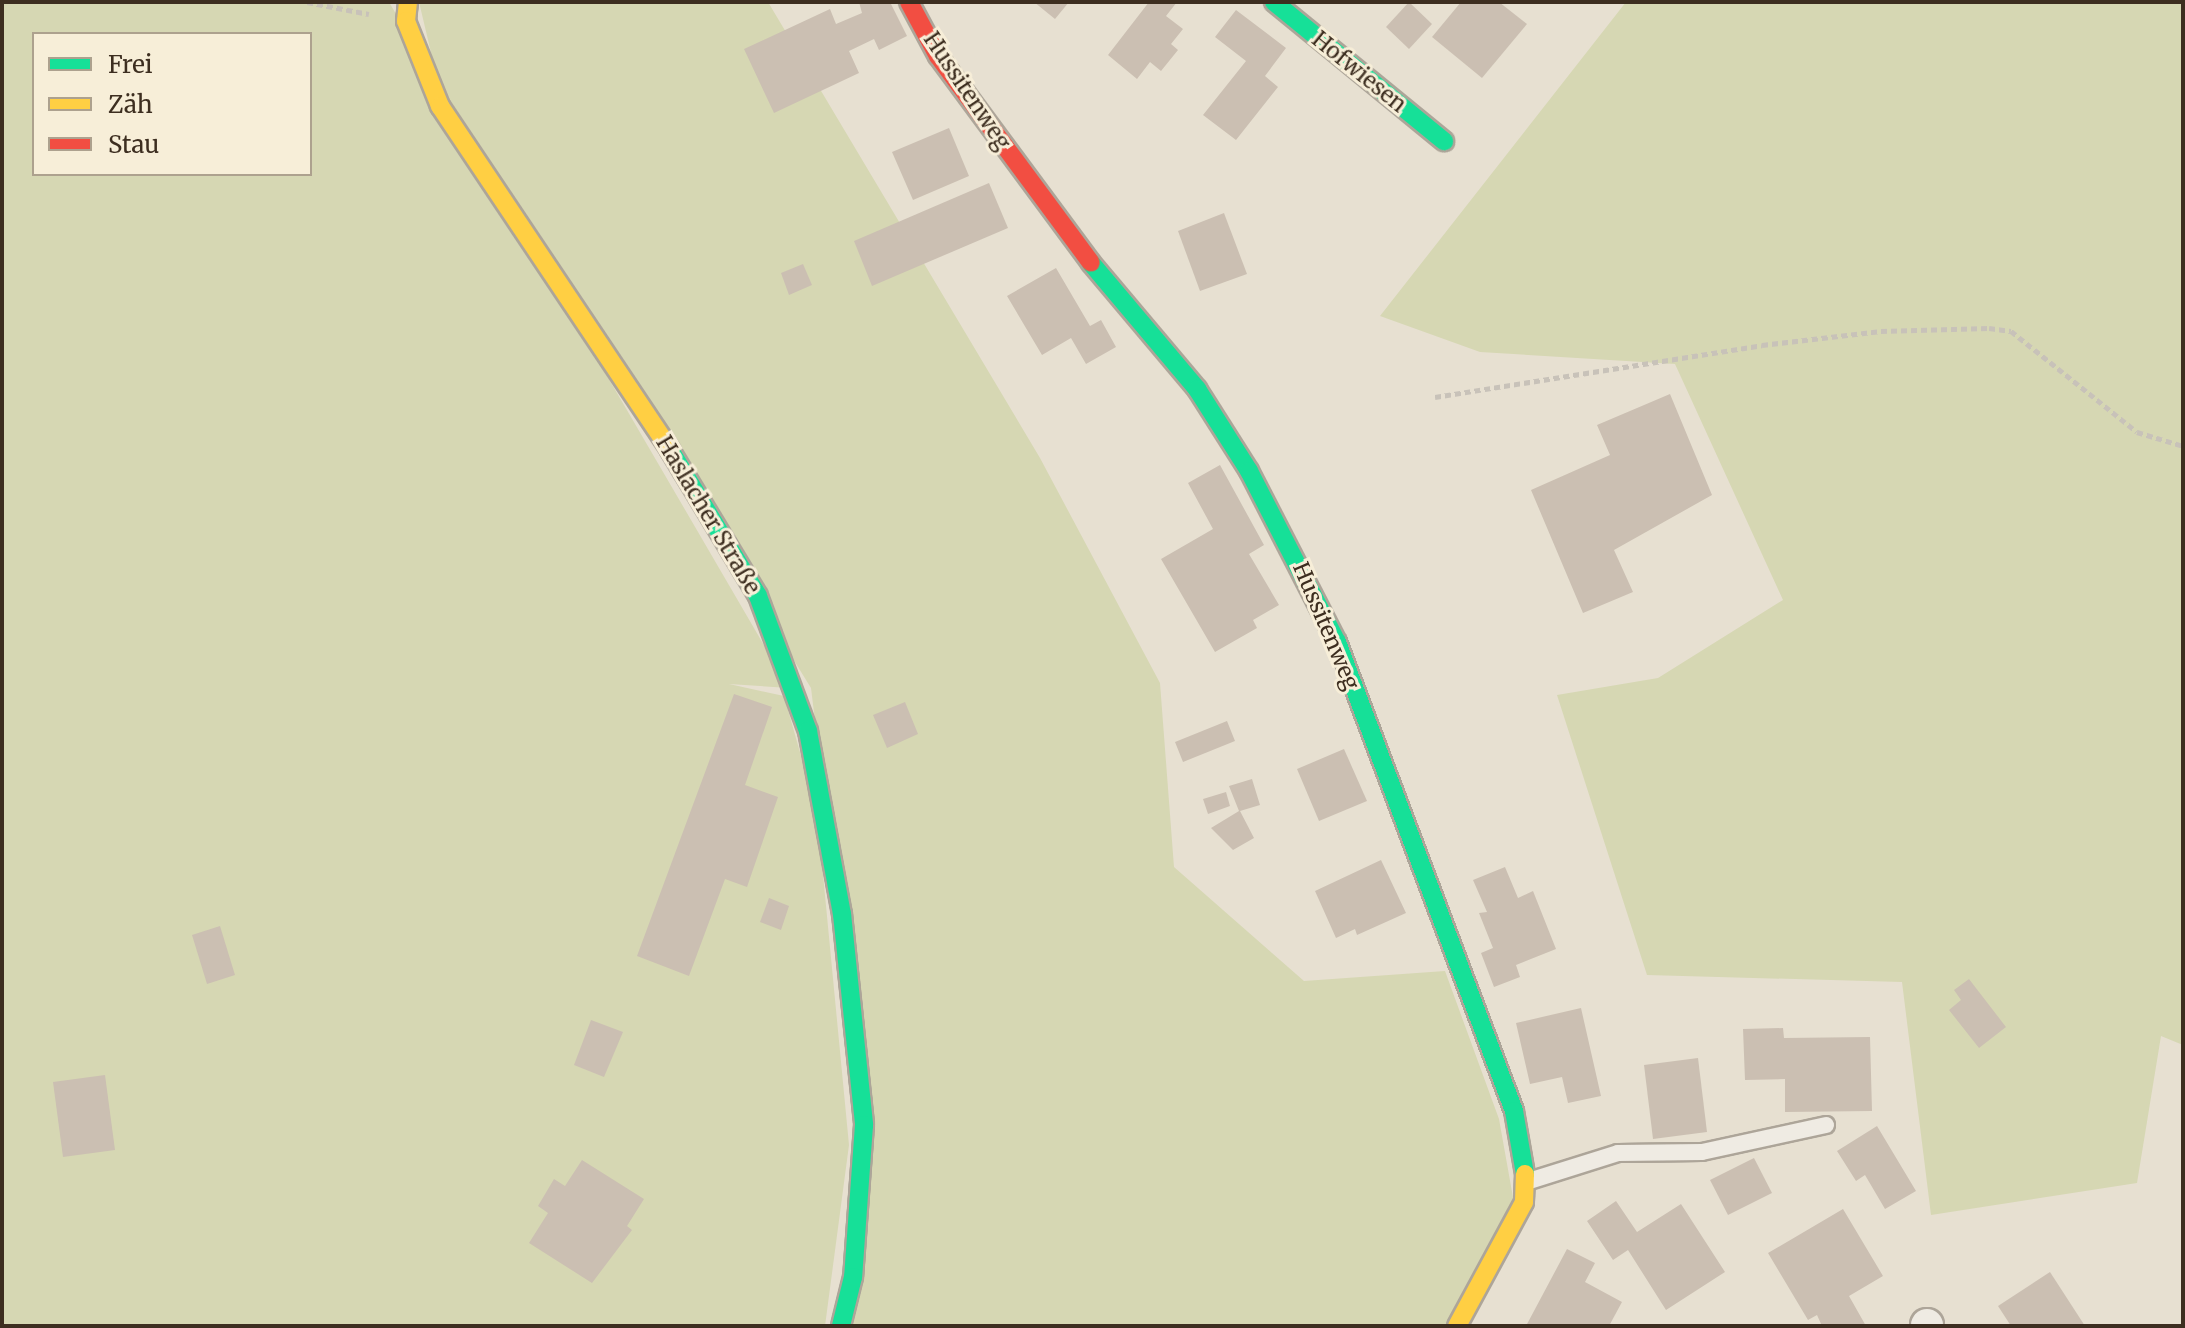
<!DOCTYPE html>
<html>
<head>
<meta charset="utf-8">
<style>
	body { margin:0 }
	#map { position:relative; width:2185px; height:1328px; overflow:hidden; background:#e7e0d1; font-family:Merriweather,serif }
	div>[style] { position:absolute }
	.green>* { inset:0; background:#d6d7b3 }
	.building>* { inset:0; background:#cbbfb2 }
	.path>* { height:5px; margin-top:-2.5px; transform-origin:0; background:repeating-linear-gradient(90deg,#c8c2b9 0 6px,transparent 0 10px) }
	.roads { filter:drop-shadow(2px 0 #ada599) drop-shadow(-2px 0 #ada599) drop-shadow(0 2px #ada599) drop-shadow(0 -2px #ada599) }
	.lane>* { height:16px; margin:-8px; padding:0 8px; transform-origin:8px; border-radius:8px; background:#efebe3 }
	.street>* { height:32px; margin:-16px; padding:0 16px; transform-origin:16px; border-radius:16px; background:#efebe3 }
	.fast>* { height:18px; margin:-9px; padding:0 9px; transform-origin:9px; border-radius:9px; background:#16e098 }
	.slow>* { height:18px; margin:-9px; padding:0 9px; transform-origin:9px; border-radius:9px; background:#ffcf43 }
	.jam>* { height:18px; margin:-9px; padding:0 9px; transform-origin:9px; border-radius:9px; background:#f24e42 }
	span { translate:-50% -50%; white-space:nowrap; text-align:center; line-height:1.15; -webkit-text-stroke:6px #f7eed8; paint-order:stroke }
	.street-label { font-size:22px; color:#3d2e20 }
	.frame { position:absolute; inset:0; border:4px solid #3d2e20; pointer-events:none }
	.legend { position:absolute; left:32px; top:32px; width:280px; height:144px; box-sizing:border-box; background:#f7eed8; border:2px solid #ada18e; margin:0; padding:10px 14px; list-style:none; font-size:24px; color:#3d2e20 }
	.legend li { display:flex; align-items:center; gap:16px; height:40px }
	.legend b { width:40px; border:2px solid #ada18e }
</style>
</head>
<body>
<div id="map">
	<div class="green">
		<i style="clip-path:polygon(evenodd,2px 2px,389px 2px,789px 688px,729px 684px,784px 696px,817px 812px,849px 1145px,825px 1326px,2px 1326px,2px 2px,34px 34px,310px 34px,310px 174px,34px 174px,34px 34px)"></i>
		<i style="clip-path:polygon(419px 2px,768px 2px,1040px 458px,1160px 683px,1174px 867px,1304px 981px,1445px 971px,1499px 1119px,1514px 1203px,1448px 1326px,840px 1326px,869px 1160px,811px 688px,438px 82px)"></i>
		<i style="clip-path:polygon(1626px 2px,2183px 2px,2183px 1045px,2161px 1036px,2137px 1183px,1931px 1215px,1902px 982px,1647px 975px,1557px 695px,1658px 678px,1783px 600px,1675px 364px,1480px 352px,1380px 316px)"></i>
	</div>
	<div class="building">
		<i style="clip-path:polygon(859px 2px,890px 2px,907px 36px,879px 50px,874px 39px,849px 51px,859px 73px,774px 113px,744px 49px,830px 9px,836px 24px,862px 13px)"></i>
		<i style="clip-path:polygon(1034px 2px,1069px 2px,1055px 19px)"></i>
		<i style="clip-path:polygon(1149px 2px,1177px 2px,1166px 16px,1183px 29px,1171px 44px,1178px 50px,1161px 71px,1150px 62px,1137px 79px,1108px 55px)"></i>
		<i style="clip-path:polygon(1409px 2px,1432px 24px,1409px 49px,1386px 27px)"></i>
		<i style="clip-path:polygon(1461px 2px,1499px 2px,1527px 24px,1482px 78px,1432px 37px)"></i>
		<i style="clip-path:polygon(1236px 10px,1286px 48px,1265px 76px,1278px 87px,1236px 140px,1203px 115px,1246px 61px,1215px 37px)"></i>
		<i style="clip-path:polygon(949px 128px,969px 176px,913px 200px,892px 152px)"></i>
		<i style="clip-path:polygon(989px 183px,1008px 228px,872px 286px,854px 241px)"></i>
		<i style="clip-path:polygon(1224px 213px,1247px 274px,1200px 291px,1178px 231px)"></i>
		<i style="clip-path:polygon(803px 264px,812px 285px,789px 295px,781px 273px)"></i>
		<i style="clip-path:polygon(1056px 268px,1090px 326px,1101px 320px,1116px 347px,1086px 364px,1071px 338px,1042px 355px,1007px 296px)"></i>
		<i style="clip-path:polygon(1670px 394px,1712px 495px,1614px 550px,1633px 592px,1583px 613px,1531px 490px,1610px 455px,1597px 425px)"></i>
		<i style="clip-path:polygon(1220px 465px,1264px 545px,1249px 554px,1279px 605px,1253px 620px,1257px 628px,1215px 652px,1161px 559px,1213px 529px,1188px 483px)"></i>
		<i style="clip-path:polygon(734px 694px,772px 707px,745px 785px,778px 797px,747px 887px,725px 879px,689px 976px,637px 956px)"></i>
		<i style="clip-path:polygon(905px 702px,918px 734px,887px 748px,873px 715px)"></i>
		<i style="clip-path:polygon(1227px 721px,1235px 741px,1183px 762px,1175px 742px)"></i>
		<i style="clip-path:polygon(1344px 749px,1367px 801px,1319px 821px,1297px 769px)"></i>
		<i style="clip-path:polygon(1252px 779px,1260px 805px,1240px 811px,1254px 838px,1233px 850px,1211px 828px,1239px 811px,1229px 786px)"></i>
		<i style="clip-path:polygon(1226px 792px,1230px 806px,1208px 814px,1203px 799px)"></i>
		<i style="clip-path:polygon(1381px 860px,1406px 913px,1357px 935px,1355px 929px,1336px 938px,1315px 891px)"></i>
		<i style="clip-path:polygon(1505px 867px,1518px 898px,1533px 891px,1556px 949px,1516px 965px,1520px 977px,1494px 987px,1481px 953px,1493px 948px,1479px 913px,1487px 912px,1473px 880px)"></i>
		<i style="clip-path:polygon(769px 898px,789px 906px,781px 930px,760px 922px)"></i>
		<i style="clip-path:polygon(220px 926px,235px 975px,207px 984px,192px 935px)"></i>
		<i style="clip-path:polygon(1969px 979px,2006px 1027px,1979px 1048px,1949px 1010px,1961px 1000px,1954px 990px)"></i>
		<i style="clip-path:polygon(1581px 1008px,1601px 1096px,1568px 1103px,1562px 1077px,1530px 1084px,1516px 1023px)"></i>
		<i style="clip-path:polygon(591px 1020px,623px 1032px,604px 1077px,574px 1065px)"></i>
		<i style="clip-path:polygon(1783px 1028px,1784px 1038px,1870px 1037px,1872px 1111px,1785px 1112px,1785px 1079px,1745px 1080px,1743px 1029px)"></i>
		<i style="clip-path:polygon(1698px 1058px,1707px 1132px,1653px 1139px,1644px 1065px)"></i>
		<i style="clip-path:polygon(105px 1075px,115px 1150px,63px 1157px,53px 1082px)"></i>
		<i style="clip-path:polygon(1877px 1126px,1916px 1191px,1885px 1209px,1865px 1175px,1856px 1181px,1837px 1151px)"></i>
		<i style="clip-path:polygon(1754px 1158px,1772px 1193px,1728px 1215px,1710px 1180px)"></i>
		<i style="clip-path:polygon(582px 1160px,644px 1199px,627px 1226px,632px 1230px,592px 1283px,529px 1243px,548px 1213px,538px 1206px,554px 1179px,565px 1186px)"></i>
		<i style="clip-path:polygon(1616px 1201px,1637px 1232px,1681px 1204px,1725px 1272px,1666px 1310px,1628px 1250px,1613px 1260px,1587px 1221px)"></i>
		<i style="clip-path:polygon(1843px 1209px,1883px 1276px,1849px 1296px,1866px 1326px,1822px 1326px,1817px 1315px,1808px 1320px,1768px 1253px)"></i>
		<i style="clip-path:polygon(1567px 1249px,1595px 1263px,1585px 1282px,1622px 1302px,1609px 1326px,1526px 1326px)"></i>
		<i style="clip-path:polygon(2050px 1272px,2085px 1326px,2011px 1326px,1998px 1306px)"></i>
	</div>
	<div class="path">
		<i style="left:307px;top:2px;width:63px;rotate:11deg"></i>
		<i style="left:1435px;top:397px;width:331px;rotate:-9deg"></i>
		<i style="left:1762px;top:345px;width:120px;rotate:-6.7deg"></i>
		<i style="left:1881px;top:331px;width:108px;rotate:-1.6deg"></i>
		<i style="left:1989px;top:328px;width:22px;rotate:8deg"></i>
		<i style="left:2011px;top:331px;width:161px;rotate:38.7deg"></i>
		<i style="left:2137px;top:432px;width:48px;rotate:16.9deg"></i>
	</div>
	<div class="roads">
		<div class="lane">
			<i style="left:1529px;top:1181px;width:93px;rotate:-17.5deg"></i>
			<i style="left:1618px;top:1153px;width:84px;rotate:-0.7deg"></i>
			<i style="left:1702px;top:1152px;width:127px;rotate:-12.3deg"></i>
		</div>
		<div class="street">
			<i style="left:1927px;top:1325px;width:1px;rotate:90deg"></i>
		</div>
		<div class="fast">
			<i style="left:1274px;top:2px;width:220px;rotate:39.3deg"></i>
			<i style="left:1091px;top:263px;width:165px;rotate:49.9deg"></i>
			<i style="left:1197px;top:389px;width:97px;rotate:57.6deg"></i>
			<i style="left:1249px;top:471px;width:192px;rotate:62.8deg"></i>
			<i style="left:1337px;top:642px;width:501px;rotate:69.32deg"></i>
			<i style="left:1514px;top:1111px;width:64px;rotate:80.1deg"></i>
			<i style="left:670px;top:450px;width:170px;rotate:58.9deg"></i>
			<i style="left:758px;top:596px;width:144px;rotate:69.7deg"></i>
			<i style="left:808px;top:731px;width:186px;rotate:79.5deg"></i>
			<i style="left:842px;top:914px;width:212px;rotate:84deg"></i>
			<i style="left:864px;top:1125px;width:152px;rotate:94.1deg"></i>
			<i style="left:853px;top:1277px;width:50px;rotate:103.8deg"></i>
		</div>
		<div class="slow">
			<i style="left:408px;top:2px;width:19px;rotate:96deg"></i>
			<i style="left:406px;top:21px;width:92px;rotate:68.2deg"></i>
			<i style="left:440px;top:106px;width:414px;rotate:56.2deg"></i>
			<i style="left:1457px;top:1326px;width:141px;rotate:-61.6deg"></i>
			<i style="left:1524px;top:1202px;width:28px;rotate:-88deg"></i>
		</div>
		<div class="jam">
			<i style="left:909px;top:2px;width:61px;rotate:61.8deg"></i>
			<i style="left:938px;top:56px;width:257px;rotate:53.5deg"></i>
		</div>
	</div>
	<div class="street-label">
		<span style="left:1359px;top:72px;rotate:39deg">Hofwiesen</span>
		<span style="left:967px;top:91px;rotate:56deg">Hussitenweg</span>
		<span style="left:708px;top:515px;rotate:59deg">Haslacher Straße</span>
		<span style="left:1326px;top:626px;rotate:67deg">Hussitenweg</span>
	</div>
	<div class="frame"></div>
	<ul class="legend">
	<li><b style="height:10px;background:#16e098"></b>Frei</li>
	<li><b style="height:10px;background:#ffcf43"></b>Zäh</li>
	<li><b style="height:10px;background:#f24e42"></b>Stau</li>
	</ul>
</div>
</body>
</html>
